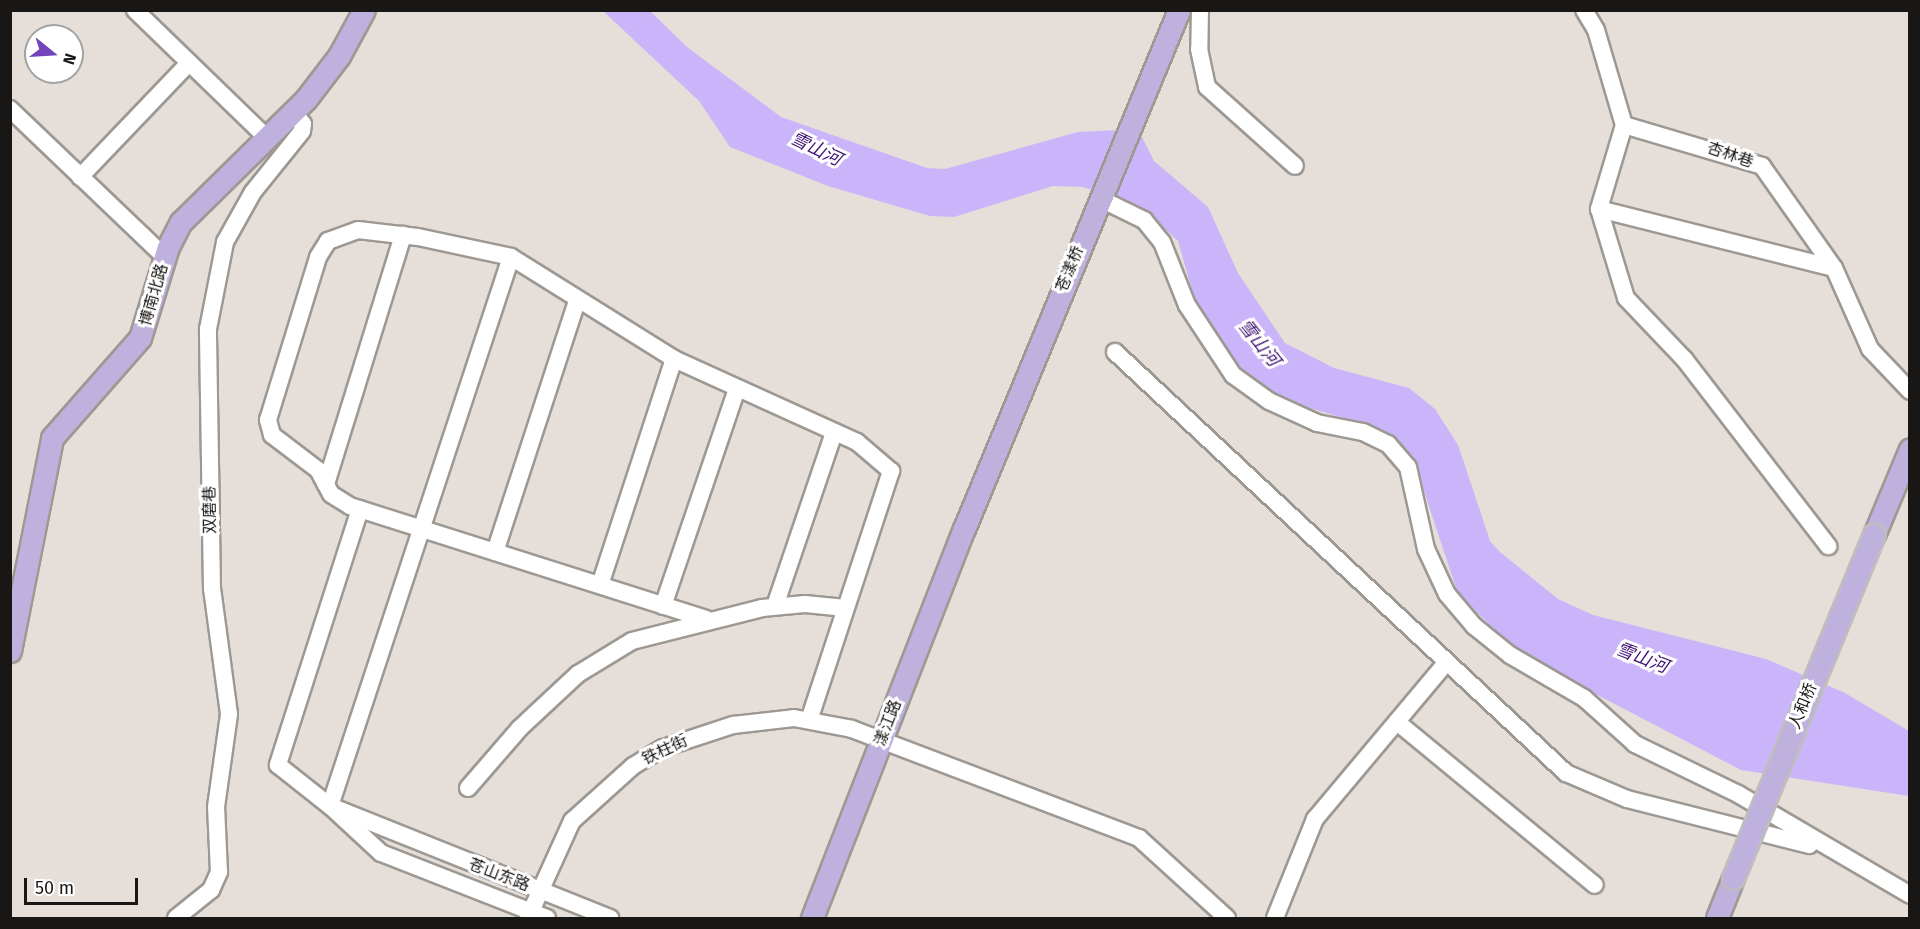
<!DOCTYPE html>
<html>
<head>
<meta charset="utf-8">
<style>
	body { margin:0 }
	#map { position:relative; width:1920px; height:929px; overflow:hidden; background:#e5ded9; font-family:"Fira Sans","Noto Sans SC",sans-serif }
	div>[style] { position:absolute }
	.water>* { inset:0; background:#cab5fb }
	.roads { filter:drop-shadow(2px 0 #9e9893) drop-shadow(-2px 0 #9e9893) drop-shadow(0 2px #9e9893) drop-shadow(0 -2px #9e9893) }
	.minor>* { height:16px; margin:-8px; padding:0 8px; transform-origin:8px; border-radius:8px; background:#fff }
	.major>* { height:21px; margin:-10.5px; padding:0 10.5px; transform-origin:10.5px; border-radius:10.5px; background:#bfb1de }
	.bridges { filter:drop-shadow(2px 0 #bfbebd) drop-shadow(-2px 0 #bfbebd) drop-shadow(0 2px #bfbebd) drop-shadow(0 -2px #bfbebd) }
	.major-bridge>* { height:21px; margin:-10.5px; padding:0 10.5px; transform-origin:10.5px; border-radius:10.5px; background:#bfb1de }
	span { translate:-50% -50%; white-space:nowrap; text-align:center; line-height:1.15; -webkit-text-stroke:6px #fff; paint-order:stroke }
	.street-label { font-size:16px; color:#191715 }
	.water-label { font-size:18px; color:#3f1174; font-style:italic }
	.frame { position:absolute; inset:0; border:12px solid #191715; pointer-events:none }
	.north { position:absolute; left:24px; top:24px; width:60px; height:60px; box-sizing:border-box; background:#fff; border:2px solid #a3a2a1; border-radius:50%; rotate:108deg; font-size:16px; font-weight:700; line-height:24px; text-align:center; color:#191715 }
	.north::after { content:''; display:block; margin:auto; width:21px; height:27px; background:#7344bc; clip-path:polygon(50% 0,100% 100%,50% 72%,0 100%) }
	.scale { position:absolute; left:24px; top:878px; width:114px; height:27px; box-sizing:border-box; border:3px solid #191715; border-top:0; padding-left:8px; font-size:18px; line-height:21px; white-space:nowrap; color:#191715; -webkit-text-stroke:4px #fff; paint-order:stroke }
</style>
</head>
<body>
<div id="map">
	<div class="water">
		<i style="clip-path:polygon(603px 11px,650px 11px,687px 47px,781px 117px,927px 168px,945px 169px,1078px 132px,1138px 129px,1154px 161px,1208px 207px,1238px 273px,1285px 343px,1334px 368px,1409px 388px,1435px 409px,1458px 445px,1490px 541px,1500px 552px,1558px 599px,1593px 615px,1766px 659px,1845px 693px,1909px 731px,1909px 796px,1741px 770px,1521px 655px,1458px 594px,1413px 458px,1357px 422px,1286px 401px,1262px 387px,1227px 354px,1196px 304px,1178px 241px,1141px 207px,1083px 187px,1053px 186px,954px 217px,930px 216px,828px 186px,730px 147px,699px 101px)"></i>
	</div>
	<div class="roads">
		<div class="minor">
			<i style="left:135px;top:10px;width:182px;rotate:44.1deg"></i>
			<i style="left:1200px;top:10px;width:39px;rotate:91deg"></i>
			<i style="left:1199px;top:49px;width:39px;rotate:78deg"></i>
			<i style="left:1207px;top:87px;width:118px;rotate:41.9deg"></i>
			<i style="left:1584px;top:10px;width:23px;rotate:59deg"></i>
			<i style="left:1596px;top:30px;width:99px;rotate:73.6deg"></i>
			<i style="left:1624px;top:125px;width:144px;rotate:16.5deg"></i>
			<i style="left:1762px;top:166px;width:125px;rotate:54.8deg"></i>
			<i style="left:1834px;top:268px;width:89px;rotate:66deg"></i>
			<i style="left:1870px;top:349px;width:58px;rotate:46.4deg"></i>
			<i style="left:10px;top:109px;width:214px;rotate:43.7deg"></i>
			<i style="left:1624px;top:125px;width:88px;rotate:106.6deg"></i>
			<i style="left:1599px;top:209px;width:93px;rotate:73.1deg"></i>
			<i style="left:1626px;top:298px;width:86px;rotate:46.4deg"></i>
			<i style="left:1685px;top:360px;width:235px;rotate:52.4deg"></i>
			<i style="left:80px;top:177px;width:158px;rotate:-46.3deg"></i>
			<i style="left:1111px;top:204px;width:37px;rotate:26deg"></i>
			<i style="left:1144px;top:220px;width:28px;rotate:51deg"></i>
			<i style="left:1162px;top:242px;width:68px;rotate:68.4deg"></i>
			<i style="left:1187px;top:305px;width:84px;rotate:56.7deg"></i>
			<i style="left:1233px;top:375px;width:44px;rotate:35.8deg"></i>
			<i style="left:1269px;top:401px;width:53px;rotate:24.6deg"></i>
			<i style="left:1317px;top:423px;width:47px;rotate:11.1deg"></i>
			<i style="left:1363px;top:432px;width:28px;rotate:26deg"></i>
			<i style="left:1388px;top:444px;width:30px;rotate:49deg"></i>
			<i style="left:1408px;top:467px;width:84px;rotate:77.6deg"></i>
			<i style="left:1426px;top:549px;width:50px;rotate:65deg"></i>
			<i style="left:1447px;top:594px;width:42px;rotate:49.8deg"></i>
			<i style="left:1474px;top:626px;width:46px;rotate:38.9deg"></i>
			<i style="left:1510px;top:655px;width:86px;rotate:30.2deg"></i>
			<i style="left:1584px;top:698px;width:69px;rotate:42deg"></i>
			<i style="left:1635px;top:744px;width:114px;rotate:25.9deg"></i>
			<i style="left:1738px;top:794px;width:199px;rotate:30.4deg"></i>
			<i style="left:1599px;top:209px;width:242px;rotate:14.1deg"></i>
			<i style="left:1115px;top:352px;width:617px;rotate:43.03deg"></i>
			<i style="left:1566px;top:773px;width:66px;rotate:23.1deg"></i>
			<i style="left:1627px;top:799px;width:188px;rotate:14.2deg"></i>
			<i style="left:326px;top:484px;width:261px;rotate:-72.8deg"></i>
			<i style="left:360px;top:509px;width:269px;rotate:107.8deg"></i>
			<i style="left:278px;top:765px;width:66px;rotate:38.3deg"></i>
			<i style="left:330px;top:806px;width:578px;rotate:-71.75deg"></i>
			<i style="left:495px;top:552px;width:264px;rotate:-71.9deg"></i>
			<i style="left:600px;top:585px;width:238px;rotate:-71.9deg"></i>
			<i style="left:663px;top:606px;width:229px;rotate:-71.2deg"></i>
			<i style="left:775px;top:606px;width:183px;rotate:-71.2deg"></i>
			<i style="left:706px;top:619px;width:374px;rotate:-162.4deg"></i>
			<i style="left:350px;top:506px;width:22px;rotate:-148deg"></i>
			<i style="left:331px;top:494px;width:27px;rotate:-118deg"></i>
			<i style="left:318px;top:470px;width:58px;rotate:-142.7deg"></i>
			<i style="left:272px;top:435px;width:16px;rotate:-105deg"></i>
			<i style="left:268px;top:420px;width:170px;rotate:-72.9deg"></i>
			<i style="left:318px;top:257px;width:19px;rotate:-58deg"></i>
			<i style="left:328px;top:241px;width:32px;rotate:-20deg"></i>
			<i style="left:358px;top:230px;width:60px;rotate:6.7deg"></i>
			<i style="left:418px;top:237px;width:95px;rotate:12.1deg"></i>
			<i style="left:511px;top:257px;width:192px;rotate:32deg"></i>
			<i style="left:674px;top:359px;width:201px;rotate:24.4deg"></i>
			<i style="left:857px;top:442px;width:45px;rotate:40.5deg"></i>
			<i style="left:891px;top:471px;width:262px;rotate:108.2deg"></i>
			<i style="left:1397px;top:722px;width:256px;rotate:39.5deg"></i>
			<i style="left:468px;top:788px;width:79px;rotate:-49.1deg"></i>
			<i style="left:520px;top:728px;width:79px;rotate:-43deg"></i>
			<i style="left:578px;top:674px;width:63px;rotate:-31.4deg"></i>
			<i style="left:632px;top:641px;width:134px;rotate:-14.2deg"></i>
			<i style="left:762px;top:608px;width:43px;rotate:-5.3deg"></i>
			<i style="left:805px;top:604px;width:41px;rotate:5.6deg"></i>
			<i style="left:176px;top:918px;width:45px;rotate:-38.7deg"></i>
			<i style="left:211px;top:890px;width:20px;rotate:-66deg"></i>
			<i style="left:219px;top:872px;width:65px;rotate:-92.6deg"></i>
			<i style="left:216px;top:807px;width:94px;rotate:-82deg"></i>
			<i style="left:229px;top:714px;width:126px;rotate:-97.7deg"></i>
			<i style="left:212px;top:589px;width:260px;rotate:-90.9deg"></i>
			<i style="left:208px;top:329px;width:89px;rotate:-78.9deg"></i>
			<i style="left:225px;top:242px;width:57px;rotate:-60.8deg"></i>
			<i style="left:253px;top:192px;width:78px;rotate:-51.2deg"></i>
			<i style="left:302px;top:131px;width:7px;rotate:-82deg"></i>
			<i style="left:303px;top:124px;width:16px;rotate:-128deg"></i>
			<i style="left:528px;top:918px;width:107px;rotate:-65.6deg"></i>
			<i style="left:572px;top:821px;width:82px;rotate:-42deg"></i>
			<i style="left:633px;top:766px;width:35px;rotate:-31deg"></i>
			<i style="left:663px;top:748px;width:74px;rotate:-18.2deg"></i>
			<i style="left:733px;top:725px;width:61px;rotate:-6.5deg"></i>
			<i style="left:794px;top:718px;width:59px;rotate:10.7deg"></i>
			<i style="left:852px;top:729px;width:307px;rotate:20.8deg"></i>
			<i style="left:1139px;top:838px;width:119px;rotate:42.3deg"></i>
			<i style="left:547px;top:918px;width:178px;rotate:-158.6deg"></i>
			<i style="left:381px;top:853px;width:69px;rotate:-137.3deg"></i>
			<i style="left:330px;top:806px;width:302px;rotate:21.8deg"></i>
			<i style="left:1275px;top:918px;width:107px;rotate:-68deg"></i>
			<i style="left:1315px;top:819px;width:202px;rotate:-50deg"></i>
		</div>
		<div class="major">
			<i style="left:1874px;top:535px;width:93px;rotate:-67.3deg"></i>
			<i style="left:10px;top:651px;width:217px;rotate:-78.8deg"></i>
			<i style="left:52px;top:438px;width:133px;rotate:-48.7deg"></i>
			<i style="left:140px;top:338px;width:95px;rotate:-72.9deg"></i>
			<i style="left:168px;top:247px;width:28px;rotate:-63deg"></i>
			<i style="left:181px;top:222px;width:175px;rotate:-44.5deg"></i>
			<i style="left:306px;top:99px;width:54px;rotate:-52.5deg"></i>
			<i style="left:339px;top:56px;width:52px;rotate:-61.5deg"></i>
			<i style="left:812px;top:918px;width:418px;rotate:-68.7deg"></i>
			<i style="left:964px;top:529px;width:562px;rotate:-67.5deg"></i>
			<i style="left:1717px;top:918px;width:43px;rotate:-68.2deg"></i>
		</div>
	</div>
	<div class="bridges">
		<div class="major-bridge">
			<i style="left:1733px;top:878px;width:371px;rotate:-67.7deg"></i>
		</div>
	</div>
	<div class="street-label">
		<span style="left:1730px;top:155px;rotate:19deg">杏林巷</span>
		<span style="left:1070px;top:269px;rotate:-68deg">苍漾桥</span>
		<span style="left:154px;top:295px;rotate:-74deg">博南北路</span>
		<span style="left:210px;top:510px;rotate:-91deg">双磨巷</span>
		<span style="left:1803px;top:706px;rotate:-68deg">人和桥</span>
		<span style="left:888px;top:723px;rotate:-69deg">漾江路</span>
		<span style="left:665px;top:750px;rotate:-25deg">铁柱街</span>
		<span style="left:499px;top:875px;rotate:21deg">苍山东路</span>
	</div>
	<div class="water-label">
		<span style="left:816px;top:149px;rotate:26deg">雪山河</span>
		<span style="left:1259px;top:343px;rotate:51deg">雪山河</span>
		<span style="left:1642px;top:658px;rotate:21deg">雪山河</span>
	</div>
	<div class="frame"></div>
	<div class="north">N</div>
	<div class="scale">50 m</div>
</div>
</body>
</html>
